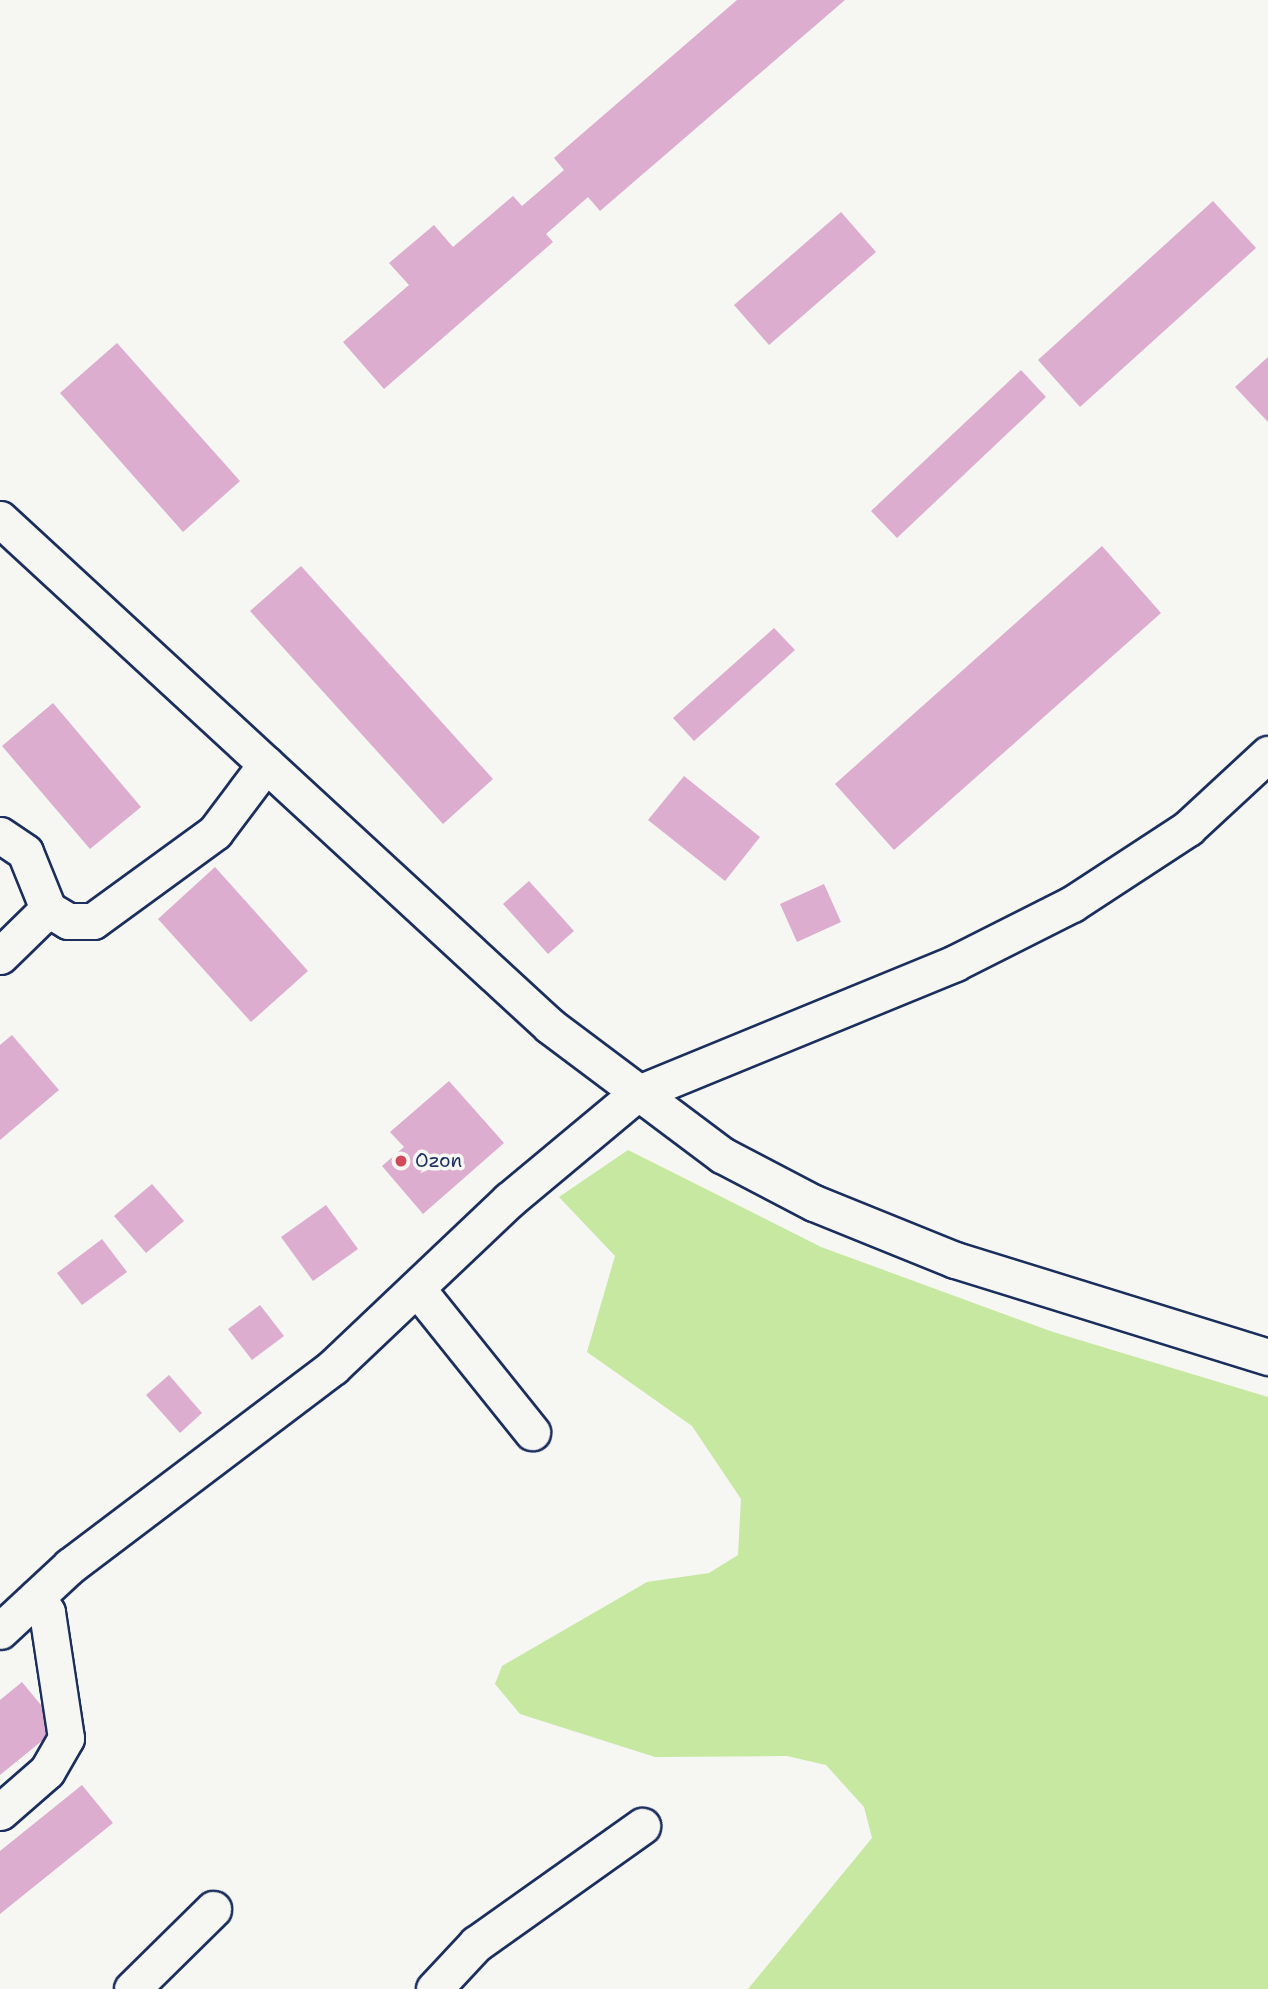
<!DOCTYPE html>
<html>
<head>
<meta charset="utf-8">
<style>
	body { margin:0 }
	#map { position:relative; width:1268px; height:1989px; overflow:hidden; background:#f6f6f2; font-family:"Shantell Sans",sans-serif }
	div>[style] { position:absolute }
	.green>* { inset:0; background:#c6e8a1 }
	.building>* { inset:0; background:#dcadcf }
	.roads { filter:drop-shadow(2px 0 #1b2f5e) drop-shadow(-2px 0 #1b2f5e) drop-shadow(0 2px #1b2f5e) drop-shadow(0 -2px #1b2f5e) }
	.minor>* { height:35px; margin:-17.5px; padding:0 17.5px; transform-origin:17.5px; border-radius:17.5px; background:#f6f6f2 }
	.dots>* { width:19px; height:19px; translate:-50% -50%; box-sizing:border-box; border:4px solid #f6f6f2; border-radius:50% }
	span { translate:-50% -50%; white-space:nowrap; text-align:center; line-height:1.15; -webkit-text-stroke:7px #f6f6f2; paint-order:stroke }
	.poi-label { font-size:19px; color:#1b2f5e }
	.left { translate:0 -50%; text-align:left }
</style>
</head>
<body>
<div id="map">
	<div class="green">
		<i style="clip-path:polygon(628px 1150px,821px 1247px,1053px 1332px,1268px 1397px,1268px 1989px,748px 1989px,872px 1838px,864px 1807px,826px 1765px,787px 1756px,655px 1757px,520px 1714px,495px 1684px,502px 1666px,647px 1582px,709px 1573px,738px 1555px,741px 1499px,692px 1426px,587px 1352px,615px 1256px,559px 1197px)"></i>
	</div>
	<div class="building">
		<i style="clip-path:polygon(737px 0,845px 0,600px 211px,588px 197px,546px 234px,553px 242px,384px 389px,343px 342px,409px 285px,389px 263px,434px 225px,453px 247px,513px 196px,522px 206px,564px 170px,554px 158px)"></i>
		<i style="clip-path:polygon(1213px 201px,1256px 248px,1080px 407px,1038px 360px)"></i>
		<i style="clip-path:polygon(841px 212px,876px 252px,769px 345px,734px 305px)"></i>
		<i style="clip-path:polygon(117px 343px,240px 481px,183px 532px,60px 393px)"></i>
		<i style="clip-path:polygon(1268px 357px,1268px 422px,1235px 387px)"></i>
		<i style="clip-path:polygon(1021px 370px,1046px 397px,897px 538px,871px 511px)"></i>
		<i style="clip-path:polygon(1102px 546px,1161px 613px,894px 850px,835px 784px)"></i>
		<i style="clip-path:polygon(301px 566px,493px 779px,443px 824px,250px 611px)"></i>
		<i style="clip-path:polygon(774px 628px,795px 650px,694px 741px,673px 718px)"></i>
		<i style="clip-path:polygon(53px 703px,141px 807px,90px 849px,2px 746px)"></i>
		<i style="clip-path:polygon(684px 776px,760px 837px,725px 881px,648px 820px)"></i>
		<i style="clip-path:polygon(215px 867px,308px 971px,251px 1022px,158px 919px)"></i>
		<i style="clip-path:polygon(529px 881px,574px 931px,548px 954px,503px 904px)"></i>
		<i style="clip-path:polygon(824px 884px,841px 922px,797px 942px,780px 904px)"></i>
		<i style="clip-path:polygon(12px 1035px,59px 1090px,0 1140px,0 1045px)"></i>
		<i style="clip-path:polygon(449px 1081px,504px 1143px,423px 1214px,382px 1166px,404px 1147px,390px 1132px)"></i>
		<i style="clip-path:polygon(152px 1184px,184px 1221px,146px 1253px,114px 1216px)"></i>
		<i style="clip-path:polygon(326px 1205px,358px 1249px,313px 1281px,281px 1237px)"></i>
		<i style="clip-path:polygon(102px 1239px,127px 1272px,82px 1305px,57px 1273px)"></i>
		<i style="clip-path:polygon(260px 1305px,284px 1336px,252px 1360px,228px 1329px)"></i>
		<i style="clip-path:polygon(169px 1375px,202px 1413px,180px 1433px,146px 1395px)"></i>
		<i style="clip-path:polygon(22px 1682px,59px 1727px,0 1775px,0 1700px)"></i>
		<i style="clip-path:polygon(82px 1785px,113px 1823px,0 1914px,0 1851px)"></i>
	</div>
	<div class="roads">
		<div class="minor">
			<i style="left:0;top:519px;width:748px;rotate:42.67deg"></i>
			<i style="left:550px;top:1026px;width:215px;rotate:36.9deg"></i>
			<i style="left:722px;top:1155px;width:104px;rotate:27.6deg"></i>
			<i style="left:814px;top:1203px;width:152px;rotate:22deg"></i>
			<i style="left:955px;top:1260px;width:328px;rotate:17.2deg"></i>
			<i style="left:0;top:835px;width:30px;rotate:34deg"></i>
			<i style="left:25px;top:852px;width:61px;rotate:68deg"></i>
			<i style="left:48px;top:909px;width:23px;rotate:31deg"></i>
			<i style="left:68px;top:921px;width:25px"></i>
			<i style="left:93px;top:921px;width:151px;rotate:-36.1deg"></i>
			<i style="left:215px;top:832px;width:85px;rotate:-53.1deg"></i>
			<i style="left:0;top:956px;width:67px;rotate:-44.4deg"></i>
			<i style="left:419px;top:1291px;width:181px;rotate:51.3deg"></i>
			<i style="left:0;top:1631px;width:96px;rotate:-42.9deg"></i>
			<i style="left:70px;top:1566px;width:330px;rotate:-37.1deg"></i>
			<i style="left:333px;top:1367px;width:243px;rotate:-43.5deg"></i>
			<i style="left:509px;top:1200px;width:165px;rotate:-39.8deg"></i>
			<i style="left:636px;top:1094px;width:345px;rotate:-22.3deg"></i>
			<i style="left:955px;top:963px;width:131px;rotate:-26.8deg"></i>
			<i style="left:1072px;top:904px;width:139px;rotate:-33.2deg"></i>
			<i style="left:1188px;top:828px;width:109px;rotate:-42.8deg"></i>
			<i style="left:0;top:1812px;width:62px;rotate:-41.1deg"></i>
			<i style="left:47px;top:1771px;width:38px;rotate:-60deg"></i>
			<i style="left:66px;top:1738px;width:127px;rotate:-98.6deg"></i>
			<i style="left:47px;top:1612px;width:18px;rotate:-124deg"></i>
			<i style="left:132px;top:1989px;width:114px;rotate:-44.6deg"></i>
			<i style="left:434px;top:1989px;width:62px;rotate:-47deg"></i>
			<i style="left:476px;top:1944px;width:204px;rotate:-35.4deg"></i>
		</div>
	</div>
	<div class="dots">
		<i style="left:401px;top:1161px;background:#d1495b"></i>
	</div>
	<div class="poi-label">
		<span class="left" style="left:415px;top:1161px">Ozon</span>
	</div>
</div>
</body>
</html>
